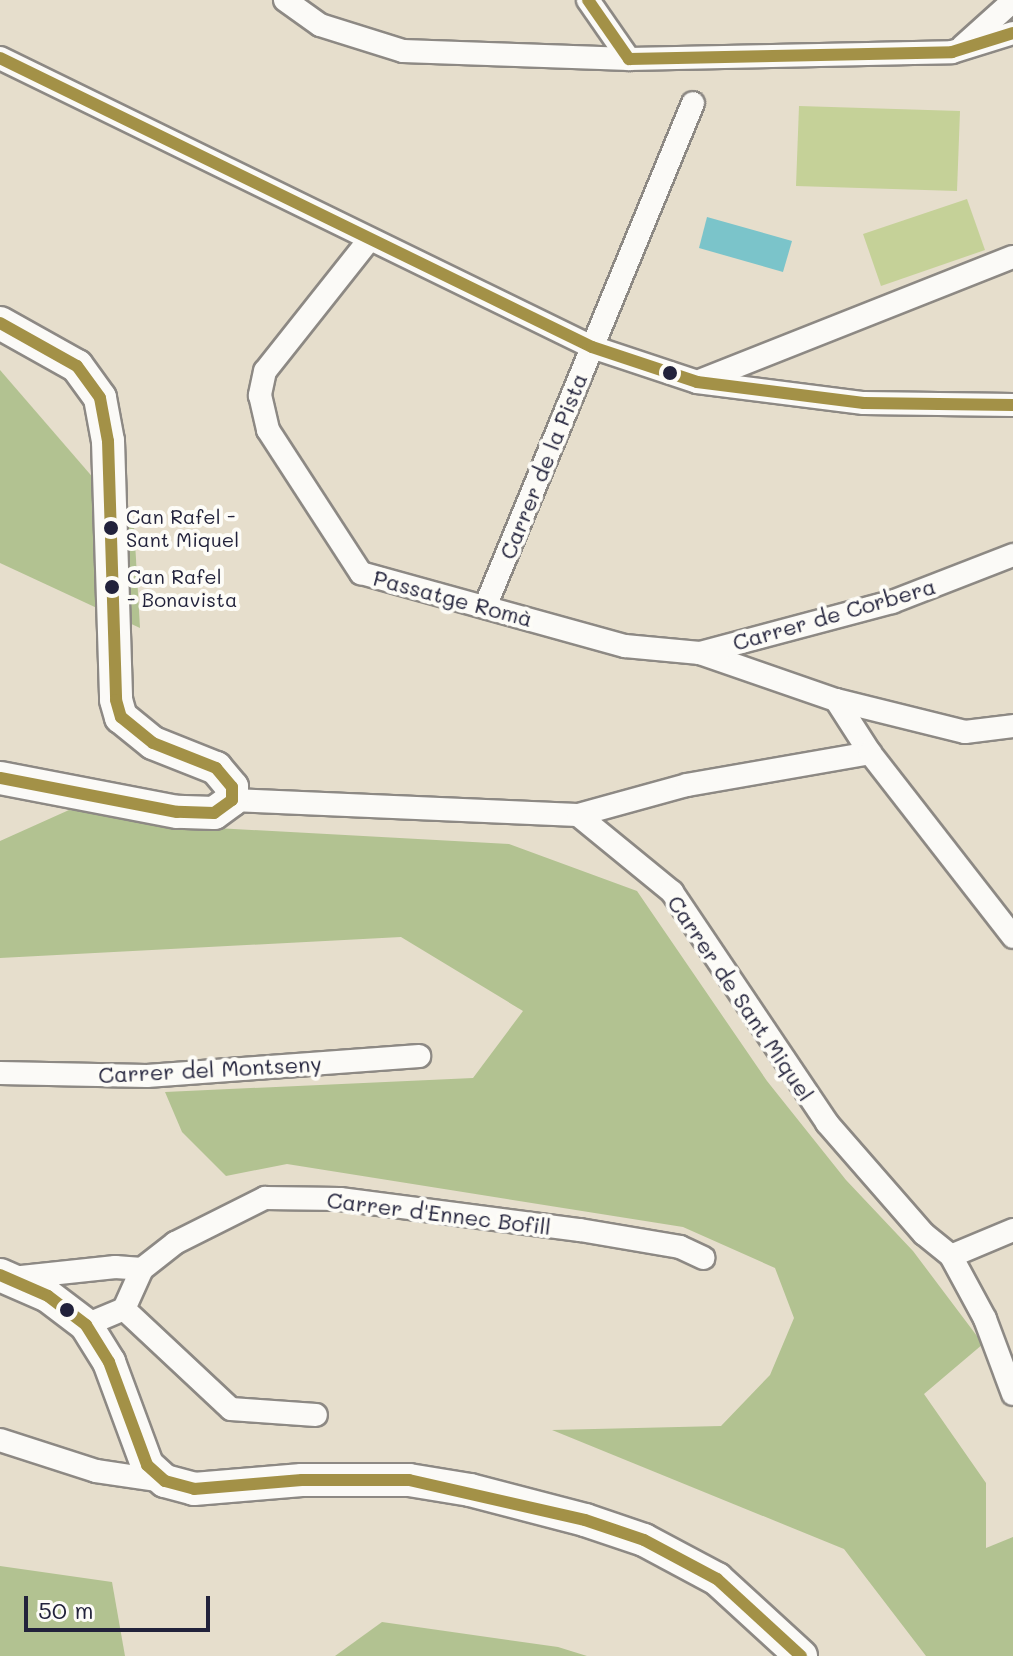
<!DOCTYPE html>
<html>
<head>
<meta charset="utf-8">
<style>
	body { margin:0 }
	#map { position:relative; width:1013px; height:1656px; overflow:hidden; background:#e6decc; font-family:Mali,sans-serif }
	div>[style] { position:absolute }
	.green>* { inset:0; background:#c5d198 }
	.forest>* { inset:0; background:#b2c291 }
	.water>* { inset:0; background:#7bc4ca }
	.roads { filter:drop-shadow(2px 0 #8d8984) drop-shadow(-2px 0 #8d8984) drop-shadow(0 2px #8d8984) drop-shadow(0 -2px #8d8984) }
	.street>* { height:22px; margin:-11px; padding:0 11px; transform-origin:11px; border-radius:11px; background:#fbfaf7 }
	.secondary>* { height:32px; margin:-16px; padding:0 16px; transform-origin:16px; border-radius:16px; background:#fbfaf7 }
	.bus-1>* { height:12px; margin:-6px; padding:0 6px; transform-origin:6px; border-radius:6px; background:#a39147 }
	.dots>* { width:22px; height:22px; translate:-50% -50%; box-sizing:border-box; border:4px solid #fdfcf7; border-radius:50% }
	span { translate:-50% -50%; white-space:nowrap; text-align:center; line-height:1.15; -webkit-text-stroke:8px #fdfcf7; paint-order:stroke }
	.bus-label { font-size:20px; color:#22223b }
	.left { translate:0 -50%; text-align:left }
	.street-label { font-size:22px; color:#22223b }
	.scale { position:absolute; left:24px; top:1596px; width:186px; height:36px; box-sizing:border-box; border:4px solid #22223b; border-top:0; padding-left:10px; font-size:24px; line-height:28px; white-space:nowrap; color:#22223b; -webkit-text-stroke:6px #fdfcf7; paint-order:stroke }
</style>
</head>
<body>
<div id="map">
	<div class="green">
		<i style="clip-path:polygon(799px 106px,960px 111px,957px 191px,796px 186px)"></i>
		<i style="clip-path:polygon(967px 199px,985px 250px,881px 286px,863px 234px)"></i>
	</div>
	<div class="forest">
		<i style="clip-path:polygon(0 370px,134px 525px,140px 628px,0 563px)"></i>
		<i style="clip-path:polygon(69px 810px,216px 828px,509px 844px,637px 891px,767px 1081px,846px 1180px,913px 1251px,983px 1344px,924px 1394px,986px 1483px,986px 1548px,1013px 1537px,1013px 1656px,926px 1656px,844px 1549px,552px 1430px,721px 1426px,770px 1375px,794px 1318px,775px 1268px,683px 1227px,287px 1164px,226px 1176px,182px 1132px,165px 1092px,473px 1078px,523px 1011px,401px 937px,0 958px,0 841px)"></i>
		<i style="clip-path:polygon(0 1566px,112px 1582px,125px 1656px,0 1656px)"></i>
		<i style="clip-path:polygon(382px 1622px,558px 1647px,587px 1656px,335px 1656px)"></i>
	</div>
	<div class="water">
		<i style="clip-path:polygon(707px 217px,792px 241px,783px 272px,699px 248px)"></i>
	</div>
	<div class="roads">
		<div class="street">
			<i style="left:285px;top:0;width:43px;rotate:35.5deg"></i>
			<i style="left:320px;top:25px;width:87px;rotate:17.4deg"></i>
			<i style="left:403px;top:51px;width:226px;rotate:2deg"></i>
			<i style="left:629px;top:59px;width:323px;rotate:-1.2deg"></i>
			<i style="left:952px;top:52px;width:64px;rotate:-17.3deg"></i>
			<i style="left:588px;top:0;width:72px;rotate:55.2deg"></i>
			<i style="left:963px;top:46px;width:67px;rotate:-42deg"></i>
			<i style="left:0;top:58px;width:659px;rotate:26.02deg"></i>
			<i style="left:592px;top:347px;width:111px;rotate:18.4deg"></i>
			<i style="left:697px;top:382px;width:168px;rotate:7.2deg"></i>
			<i style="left:864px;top:403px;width:149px;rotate:0.8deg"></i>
			<i style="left:369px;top:240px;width:167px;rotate:128.4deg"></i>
			<i style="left:265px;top:371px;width:25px;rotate:102deg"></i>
			<i style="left:260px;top:395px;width:36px;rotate:77deg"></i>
			<i style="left:268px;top:430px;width:171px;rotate:57deg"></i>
			<i style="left:361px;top:573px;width:274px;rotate:15.5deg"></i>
			<i style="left:625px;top:646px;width:75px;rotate:5.3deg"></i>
			<i style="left:700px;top:653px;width:144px;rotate:19.1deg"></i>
			<i style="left:836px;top:700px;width:133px;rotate:13.9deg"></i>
			<i style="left:965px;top:732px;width:48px;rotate:-7.1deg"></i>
			<i style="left:702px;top:380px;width:334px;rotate:-21.6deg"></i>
			<i style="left:485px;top:607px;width:545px;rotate:-67.57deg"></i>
			<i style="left:700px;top:653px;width:199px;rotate:-14.9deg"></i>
			<i style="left:892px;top:602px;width:130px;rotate:-21.2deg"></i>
			<i style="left:836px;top:700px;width:63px;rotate:57.3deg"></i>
			<i style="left:232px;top:800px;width:346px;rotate:2.5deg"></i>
			<i style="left:578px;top:815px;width:122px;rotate:39.3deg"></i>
			<i style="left:672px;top:892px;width:278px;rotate:56.1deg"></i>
			<i style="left:827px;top:1123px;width:147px;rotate:48.9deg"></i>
			<i style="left:924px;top:1234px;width:35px;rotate:39deg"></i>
			<i style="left:951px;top:1256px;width:67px;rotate:-22.8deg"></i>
			<i style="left:578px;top:815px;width:113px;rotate:-15.4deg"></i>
			<i style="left:687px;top:785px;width:186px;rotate:-9.9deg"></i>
			<i style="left:870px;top:753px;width:233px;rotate:52.1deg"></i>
			<i style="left:0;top:1073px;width:147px;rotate:1.2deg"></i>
			<i style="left:147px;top:1076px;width:273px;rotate:-4.2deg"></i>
			<i style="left:951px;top:1256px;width:72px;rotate:61.6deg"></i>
			<i style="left:985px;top:1319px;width:80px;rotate:69.5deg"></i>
			<i style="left:12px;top:1278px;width:104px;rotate:-6.1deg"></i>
			<i style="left:115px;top:1267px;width:27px;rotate:4deg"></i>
			<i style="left:124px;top:1309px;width:146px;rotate:43.1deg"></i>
			<i style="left:231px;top:1409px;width:85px;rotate:4deg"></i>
			<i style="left:86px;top:1325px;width:41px;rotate:-22.8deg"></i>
			<i style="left:124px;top:1309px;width:44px;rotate:-65.8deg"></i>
			<i style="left:142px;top:1269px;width:42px;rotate:-38.2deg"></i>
			<i style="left:175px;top:1243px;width:101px;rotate:-26.6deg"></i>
			<i style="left:265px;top:1198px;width:75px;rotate:0.8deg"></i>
			<i style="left:340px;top:1199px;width:242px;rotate:7.4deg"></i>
			<i style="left:580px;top:1230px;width:101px;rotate:9.6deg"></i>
			<i style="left:680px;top:1247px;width:26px;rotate:25deg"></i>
			<i style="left:0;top:1440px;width:101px;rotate:17.9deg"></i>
			<i style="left:96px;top:1471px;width:69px;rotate:8.4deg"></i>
		</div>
		<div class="secondary">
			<i style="left:0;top:323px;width:88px;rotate:29.2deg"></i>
			<i style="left:77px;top:366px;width:39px;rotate:54deg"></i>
			<i style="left:100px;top:398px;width:44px;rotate:79.5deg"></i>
			<i style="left:108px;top:441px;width:259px;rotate:88.2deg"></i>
			<i style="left:116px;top:700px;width:18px;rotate:74deg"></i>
			<i style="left:121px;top:717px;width:41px;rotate:39.1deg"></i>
			<i style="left:153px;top:743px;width:68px;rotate:21.6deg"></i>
			<i style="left:216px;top:768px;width:25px;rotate:50deg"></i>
			<i style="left:232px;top:787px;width:13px;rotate:90deg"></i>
			<i style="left:232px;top:800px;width:22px;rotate:144deg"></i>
			<i style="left:214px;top:813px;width:37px;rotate:-178deg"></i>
			<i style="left:177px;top:812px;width:180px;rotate:-169.1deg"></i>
			<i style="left:0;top:1275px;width:52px;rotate:23.6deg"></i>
			<i style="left:48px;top:1296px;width:48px;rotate:37.3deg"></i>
			<i style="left:86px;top:1325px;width:44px;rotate:58.1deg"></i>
			<i style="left:109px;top:1362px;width:110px;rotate:69.7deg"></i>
			<i style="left:147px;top:1465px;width:24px;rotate:42deg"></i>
			<i style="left:165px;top:1481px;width:30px;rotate:15deg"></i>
			<i style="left:194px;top:1489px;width:108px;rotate:-4.8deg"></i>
			<i style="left:302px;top:1480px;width:107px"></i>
			<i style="left:409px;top:1480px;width:62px;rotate:9.3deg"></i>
			<i style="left:470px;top:1490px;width:119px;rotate:14.6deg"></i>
			<i style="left:585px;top:1520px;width:62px;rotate:18.7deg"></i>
			<i style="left:644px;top:1540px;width:83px;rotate:28.1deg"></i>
			<i style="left:717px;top:1579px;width:114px;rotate:42.5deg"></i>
		</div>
	</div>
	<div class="bus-1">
		<i style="left:588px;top:0;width:72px;rotate:55.2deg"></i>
		<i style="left:629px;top:59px;width:323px;rotate:-1.2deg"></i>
		<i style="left:952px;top:52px;width:64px;rotate:-17.3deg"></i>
		<i style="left:0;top:58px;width:659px;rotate:26.02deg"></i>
		<i style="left:592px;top:347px;width:111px;rotate:18.4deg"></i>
		<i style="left:697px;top:382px;width:168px;rotate:7.2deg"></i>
		<i style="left:864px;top:403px;width:149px;rotate:0.8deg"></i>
		<i style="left:0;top:323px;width:88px;rotate:29.2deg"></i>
		<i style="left:77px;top:366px;width:39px;rotate:54deg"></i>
		<i style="left:100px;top:398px;width:44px;rotate:79.5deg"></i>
		<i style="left:108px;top:441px;width:259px;rotate:88.2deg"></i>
		<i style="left:116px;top:700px;width:18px;rotate:74deg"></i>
		<i style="left:121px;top:717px;width:41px;rotate:39.1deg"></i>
		<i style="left:153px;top:743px;width:68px;rotate:21.6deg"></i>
		<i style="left:216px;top:768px;width:25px;rotate:50deg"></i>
		<i style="left:232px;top:787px;width:13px;rotate:90deg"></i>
		<i style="left:232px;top:800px;width:22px;rotate:144deg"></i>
		<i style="left:214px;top:813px;width:37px;rotate:-178deg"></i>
		<i style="left:177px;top:812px;width:180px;rotate:-169.1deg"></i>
		<i style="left:0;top:1275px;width:52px;rotate:23.6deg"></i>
		<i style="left:48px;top:1296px;width:48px;rotate:37.3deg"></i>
		<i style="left:86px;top:1325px;width:44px;rotate:58.1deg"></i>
		<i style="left:109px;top:1362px;width:110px;rotate:69.7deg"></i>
		<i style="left:147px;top:1465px;width:24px;rotate:42deg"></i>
		<i style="left:165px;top:1481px;width:30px;rotate:15deg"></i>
		<i style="left:194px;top:1489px;width:108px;rotate:-4.8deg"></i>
		<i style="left:302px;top:1480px;width:107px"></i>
		<i style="left:409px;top:1480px;width:180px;rotate:12.8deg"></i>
		<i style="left:585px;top:1520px;width:62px;rotate:18.7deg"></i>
		<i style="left:644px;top:1540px;width:83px;rotate:28.1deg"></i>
		<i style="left:717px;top:1579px;width:114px;rotate:42.5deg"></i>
	</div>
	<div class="dots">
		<i style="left:670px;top:373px;background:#22223b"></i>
		<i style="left:111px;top:528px;background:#22223b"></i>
		<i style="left:112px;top:587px;background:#22223b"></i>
		<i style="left:67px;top:1310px;background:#22223b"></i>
	</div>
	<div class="bus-label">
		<span class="left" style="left:126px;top:528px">Can Rafel -<br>Sant Miquel</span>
		<span class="left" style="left:127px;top:588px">Can Rafel<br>- Bonavista</span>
	</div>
	<div class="street-label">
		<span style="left:543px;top:466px;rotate:-68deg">Carrer de la Pista</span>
		<span style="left:453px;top:598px;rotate:15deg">Passatge Romà</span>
		<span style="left:834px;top:614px;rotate:-16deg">Carrer de Corbera</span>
		<span style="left:741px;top:998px;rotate:56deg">Carrer de Sant Miquel</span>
		<span style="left:210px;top:1069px;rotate:-3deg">Carrer del Montseny</span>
		<span style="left:439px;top:1213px;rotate:7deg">Carrer d'Ennec Bofill</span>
	</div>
	<div class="scale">50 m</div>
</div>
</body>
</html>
